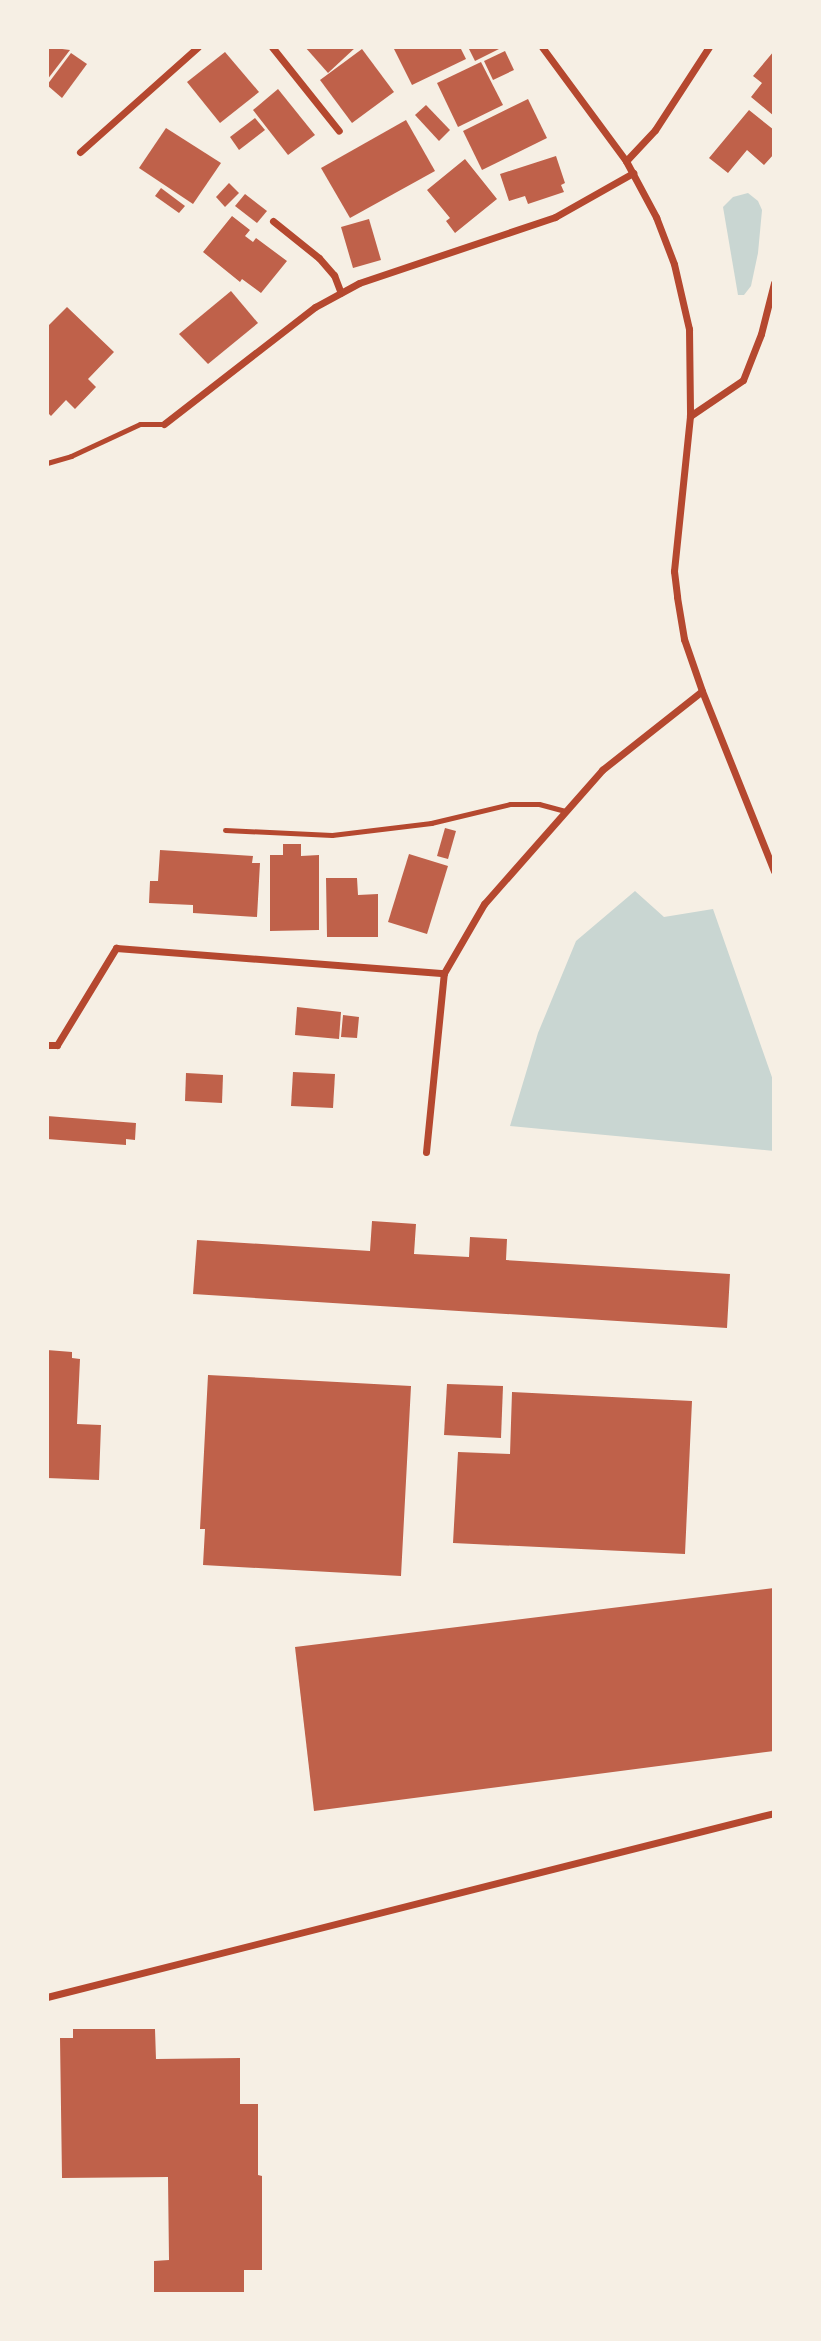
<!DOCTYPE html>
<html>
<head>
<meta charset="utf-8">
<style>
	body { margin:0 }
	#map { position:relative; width:821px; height:2341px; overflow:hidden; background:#f6efe4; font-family:Quicksand,sans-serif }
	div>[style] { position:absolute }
	.water>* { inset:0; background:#c9d6d2 }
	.building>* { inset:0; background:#bf614a }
	.service>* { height:5px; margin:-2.5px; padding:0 2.5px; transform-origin:2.5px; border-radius:2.5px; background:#b5482f }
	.minor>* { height:7px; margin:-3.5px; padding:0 3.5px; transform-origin:3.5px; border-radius:3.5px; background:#b5482f }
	span { translate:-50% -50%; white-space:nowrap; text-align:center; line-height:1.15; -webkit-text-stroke:7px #f6efe4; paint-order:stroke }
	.frame { position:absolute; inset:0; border:49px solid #f6efe4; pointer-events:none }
</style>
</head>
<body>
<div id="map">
	<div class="water">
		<i style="clip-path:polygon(748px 193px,758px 201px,762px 210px,758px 253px,751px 286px,744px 295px,738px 295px,723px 207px,733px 197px)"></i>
		<i style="clip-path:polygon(635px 891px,664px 917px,713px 909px,774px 1083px,774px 1151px,510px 1126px,538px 1033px,576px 941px)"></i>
	</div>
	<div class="building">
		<i style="clip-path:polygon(47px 47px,70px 50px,47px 80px)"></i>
		<i style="clip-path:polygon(305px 47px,356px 47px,328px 73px)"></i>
		<i style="clip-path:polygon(393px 47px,460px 47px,466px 59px,412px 85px)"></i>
		<i style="clip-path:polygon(468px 47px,498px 47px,499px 49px,475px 61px)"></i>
		<i style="clip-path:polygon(362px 49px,394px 92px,352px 123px,320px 80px)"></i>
		<i style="clip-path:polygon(505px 51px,514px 70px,493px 80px,484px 61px)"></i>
		<i style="clip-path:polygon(774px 51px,774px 116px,751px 97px,762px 83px,753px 76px)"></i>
		<i style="clip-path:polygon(225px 52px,259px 92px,220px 123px,187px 82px)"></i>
		<i style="clip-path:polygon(71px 53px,87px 64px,62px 98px,47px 85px)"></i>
		<i style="clip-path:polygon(481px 62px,503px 105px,458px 127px,437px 83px)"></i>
		<i style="clip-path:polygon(278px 89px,315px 135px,288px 155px,253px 110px)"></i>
		<i style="clip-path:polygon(528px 99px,547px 138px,482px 170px,463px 131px)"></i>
		<i style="clip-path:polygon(426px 105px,450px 130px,439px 141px,415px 115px)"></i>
		<i style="clip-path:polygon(749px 110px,774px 130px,774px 154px,764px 165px,747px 150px,728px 173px,709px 158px)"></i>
		<i style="clip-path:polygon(255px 118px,265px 130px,239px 150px,230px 137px)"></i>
		<i style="clip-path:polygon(406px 120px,435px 171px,350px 218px,321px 168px)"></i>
		<i style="clip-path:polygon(166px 128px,221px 163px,193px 204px,139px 168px)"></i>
		<i style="clip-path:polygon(556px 156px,565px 183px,561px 185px,564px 192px,528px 204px,525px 196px,509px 201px,500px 174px)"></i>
		<i style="clip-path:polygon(465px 159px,497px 199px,455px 233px,446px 221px,450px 218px,427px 190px)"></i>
		<i style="clip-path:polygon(229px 183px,239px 193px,225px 207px,216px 197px)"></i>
		<i style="clip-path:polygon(161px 188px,185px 206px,179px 213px,155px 196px)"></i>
		<i style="clip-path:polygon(245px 194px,267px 211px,257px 223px,235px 206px)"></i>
		<i style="clip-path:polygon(232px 216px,250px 230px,245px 236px,253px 242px,256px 238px,287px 261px,261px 293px,242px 279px,240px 282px,203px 252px)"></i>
		<i style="clip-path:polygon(369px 219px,381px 260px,353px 268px,341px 227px)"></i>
		<i style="clip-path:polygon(231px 291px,258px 323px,208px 364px,179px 334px)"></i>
		<i style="clip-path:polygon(67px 307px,114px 352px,88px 379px,96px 387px,75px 409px,66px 400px,51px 416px,47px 412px,47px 327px)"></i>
		<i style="clip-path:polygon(445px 828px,456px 831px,448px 859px,437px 856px)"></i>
		<i style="clip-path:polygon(283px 844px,301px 844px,301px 856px,319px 855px,319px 930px,270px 931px,270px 855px,283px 855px)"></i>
		<i style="clip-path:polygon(160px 850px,253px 856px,252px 863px,260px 863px,257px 917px,193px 913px,193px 905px,149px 903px,150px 881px,158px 881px)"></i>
		<i style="clip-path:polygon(409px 854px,448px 866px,427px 934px,388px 922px)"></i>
		<i style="clip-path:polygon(326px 878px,357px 878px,358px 895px,378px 894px,378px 937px,327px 937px)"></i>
		<i style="clip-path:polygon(297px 1007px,341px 1012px,339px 1039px,295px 1035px)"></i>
		<i style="clip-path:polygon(343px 1015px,359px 1017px,357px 1038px,341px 1037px)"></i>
		<i style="clip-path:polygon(293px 1072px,335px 1074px,333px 1108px,291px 1106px)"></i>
		<i style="clip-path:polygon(186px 1073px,223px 1075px,222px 1103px,185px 1101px)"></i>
		<i style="clip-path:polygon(47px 1116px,136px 1123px,135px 1140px,126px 1139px,126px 1145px,47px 1139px)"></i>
		<i style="clip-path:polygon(372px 1221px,416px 1224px,414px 1254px,469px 1257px,470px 1237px,507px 1239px,506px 1260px,730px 1274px,727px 1328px,193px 1294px,197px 1240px,370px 1251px)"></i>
		<i style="clip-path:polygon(47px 1350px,72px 1352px,72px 1358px,80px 1359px,77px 1424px,101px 1425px,99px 1480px,47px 1478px)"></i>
		<i style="clip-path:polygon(208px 1375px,411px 1386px,401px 1576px,203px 1565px,205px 1529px,200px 1529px)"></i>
		<i style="clip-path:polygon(447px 1384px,503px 1386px,501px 1438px,444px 1435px)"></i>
		<i style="clip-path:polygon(512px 1392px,692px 1401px,685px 1554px,453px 1543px,458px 1452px,510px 1454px)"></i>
		<i style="clip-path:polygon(774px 1588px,774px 1751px,314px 1811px,295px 1647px)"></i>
		<i style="clip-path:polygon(73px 2029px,155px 2029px,156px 2059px,240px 2058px,240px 2104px,258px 2104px,258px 2175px,262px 2176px,262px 2270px,244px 2270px,244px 2294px,154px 2294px,154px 2261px,169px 2260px,168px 2177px,62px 2178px,60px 2038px,73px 2038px)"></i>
	</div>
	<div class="service">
		<i style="left:47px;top:463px;width:25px;rotate:-16deg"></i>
		<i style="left:71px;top:456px;width:76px;rotate:-24.9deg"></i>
		<i style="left:140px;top:424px;width:24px"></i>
		<i style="left:225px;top:830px;width:107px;rotate:2.7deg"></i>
		<i style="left:332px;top:835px;width:100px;rotate:-6.9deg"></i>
		<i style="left:431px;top:823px;width:81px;rotate:-13.5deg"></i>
		<i style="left:510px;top:804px;width:29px"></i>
		<i style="left:539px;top:804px;width:27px;rotate:15deg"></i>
	</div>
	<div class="minor">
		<i style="left:272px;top:47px;width:107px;rotate:51.4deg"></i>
		<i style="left:542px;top:47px;width:142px;rotate:53.6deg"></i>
		<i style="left:626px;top:161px;width:64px;rotate:61.8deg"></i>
		<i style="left:656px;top:217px;width:50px;rotate:69deg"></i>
		<i style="left:674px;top:264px;width:67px;rotate:77deg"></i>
		<i style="left:689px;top:329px;width:87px;rotate:89.3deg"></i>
		<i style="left:690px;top:416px;width:156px;rotate:95.9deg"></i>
		<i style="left:674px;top:571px;width:26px;rotate:83deg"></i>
		<i style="left:677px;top:597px;width:43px;rotate:80.5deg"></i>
		<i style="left:684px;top:639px;width:55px;rotate:70.9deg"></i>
		<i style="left:702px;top:691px;width:194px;rotate:68.2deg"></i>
		<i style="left:80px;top:152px;width:158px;rotate:-41.7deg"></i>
		<i style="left:626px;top:161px;width:42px;rotate:-46.9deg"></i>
		<i style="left:655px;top:130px;width:99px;rotate:-57deg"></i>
		<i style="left:273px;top:221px;width:59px;rotate:38.8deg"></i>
		<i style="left:319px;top:258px;width:23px;rotate:49deg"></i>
		<i style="left:334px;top:275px;width:19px;rotate:69deg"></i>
		<i style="left:690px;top:416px;width:64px;rotate:-34.2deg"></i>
		<i style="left:743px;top:380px;width:49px;rotate:-68.6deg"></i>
		<i style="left:761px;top:334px;width:53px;rotate:-75.7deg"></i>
		<i style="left:164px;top:424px;width:191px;rotate:-37.8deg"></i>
		<i style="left:315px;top:307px;width:50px;rotate:-28.6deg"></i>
		<i style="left:359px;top:283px;width:207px;rotate:-18.6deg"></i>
		<i style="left:555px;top:217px;width:90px;rotate:-29.4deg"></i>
		<i style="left:47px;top:1045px;width:10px"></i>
		<i style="left:57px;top:1045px;width:114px;rotate:-58.7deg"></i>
		<i style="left:116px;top:948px;width:329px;rotate:4.4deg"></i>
		<i style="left:426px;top:1152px;width:180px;rotate:-84.3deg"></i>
		<i style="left:444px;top:973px;width:80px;rotate:-59.9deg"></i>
		<i style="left:484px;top:904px;width:179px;rotate:-48.6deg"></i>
		<i style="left:602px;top:770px;width:127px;rotate:-38.3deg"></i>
		<i style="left:47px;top:1997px;width:750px;rotate:-14.2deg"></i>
	</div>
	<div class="frame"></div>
</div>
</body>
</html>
